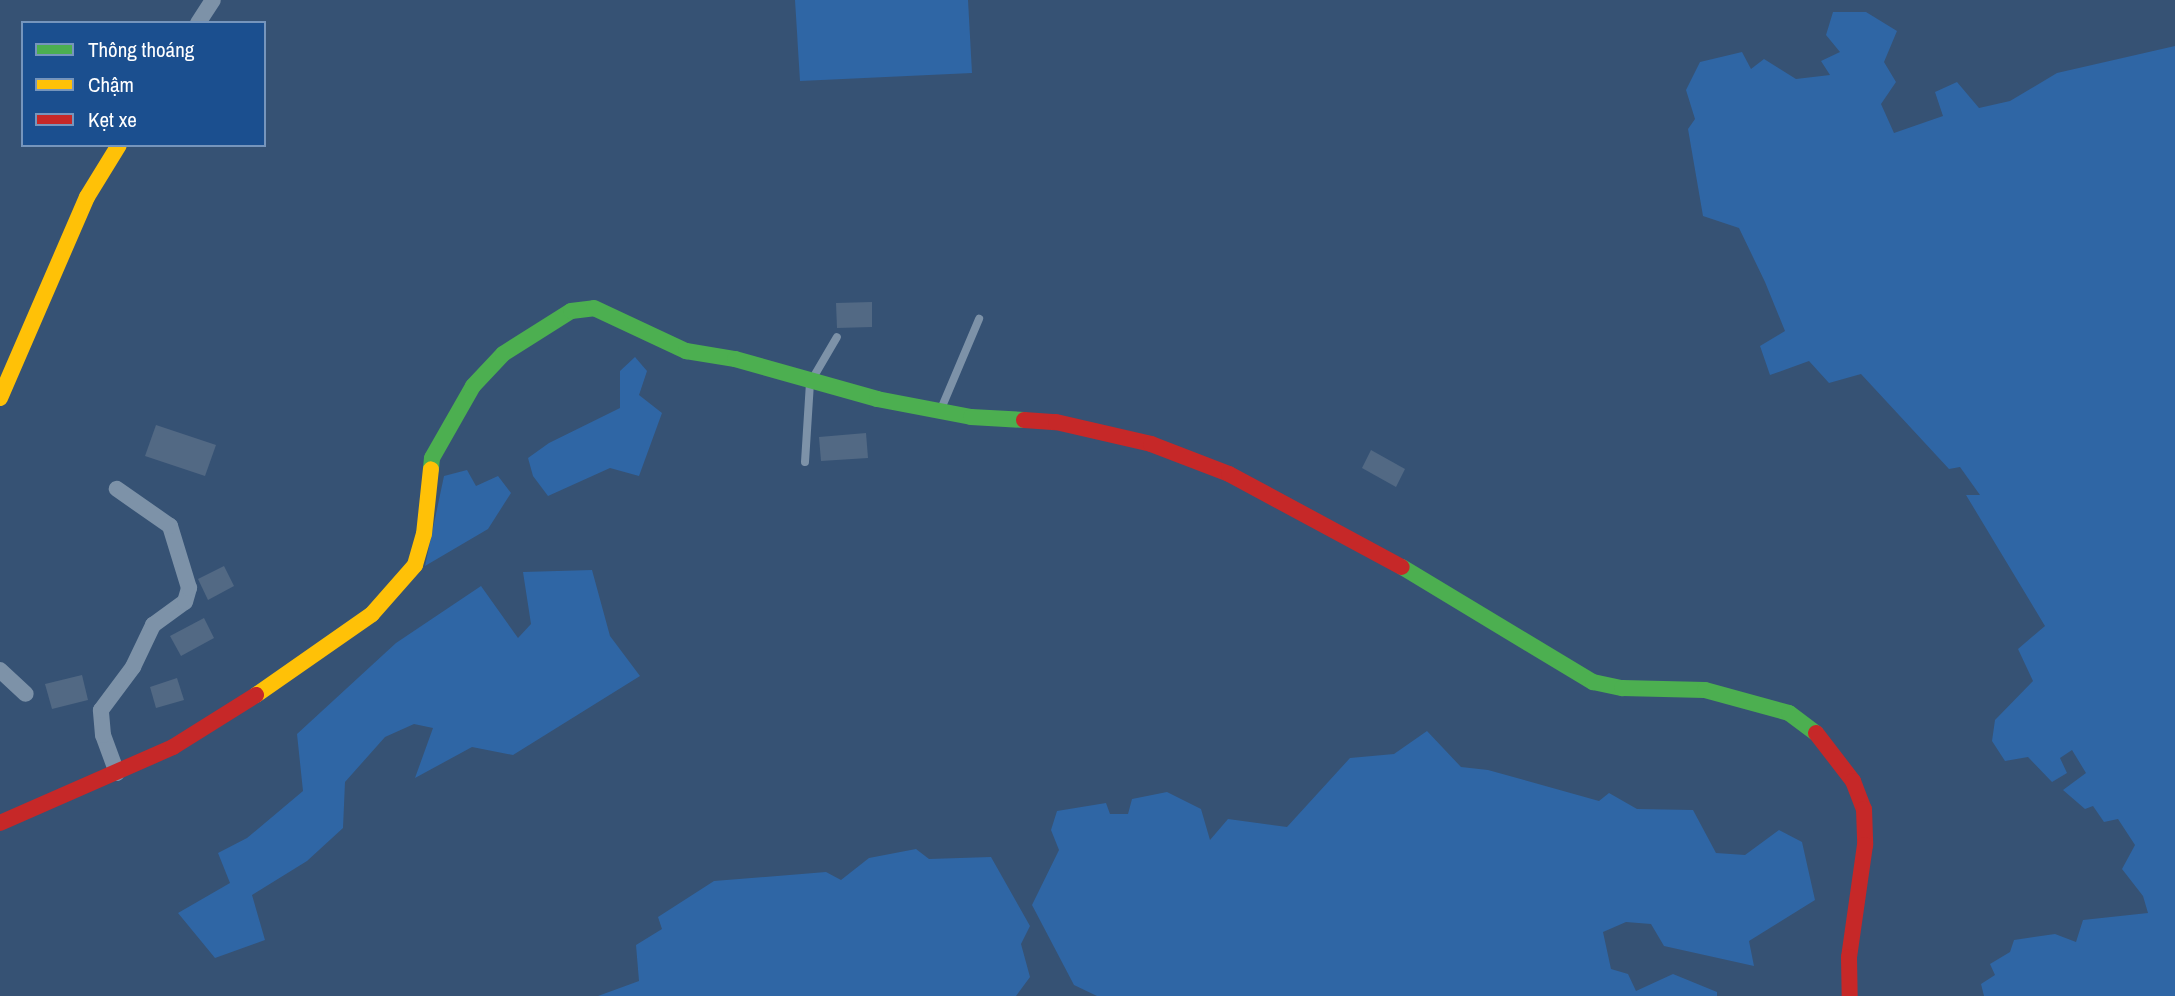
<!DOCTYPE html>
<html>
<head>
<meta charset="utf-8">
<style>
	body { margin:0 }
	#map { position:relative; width:2175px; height:996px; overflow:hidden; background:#365274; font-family:"Archivo Narrow",sans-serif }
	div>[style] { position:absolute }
	.green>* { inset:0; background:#2f66a5 }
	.building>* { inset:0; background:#526984 }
	.lane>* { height:8px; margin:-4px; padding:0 4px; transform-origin:4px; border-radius:4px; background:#7d92a8 }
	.street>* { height:16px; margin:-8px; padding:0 8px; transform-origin:8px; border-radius:8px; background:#7d92a8 }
	.fast>* { height:16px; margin:-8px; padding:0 8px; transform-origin:8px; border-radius:8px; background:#4caf50 }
	.slow>* { height:16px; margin:-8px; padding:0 8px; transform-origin:8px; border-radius:8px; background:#ffc107 }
	.jam>* { height:16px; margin:-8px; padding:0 8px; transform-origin:8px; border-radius:8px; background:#c62828 }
	span { translate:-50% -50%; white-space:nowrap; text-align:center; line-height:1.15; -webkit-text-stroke:7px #1b4f8f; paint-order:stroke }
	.legend { position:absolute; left:21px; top:21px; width:245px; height:126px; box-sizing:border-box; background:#1b4f8f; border:2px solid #7695bc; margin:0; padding:9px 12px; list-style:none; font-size:21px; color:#fff }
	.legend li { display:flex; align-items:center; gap:14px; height:35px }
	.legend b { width:35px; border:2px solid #7695bc }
</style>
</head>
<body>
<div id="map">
	<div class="green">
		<i style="clip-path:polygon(795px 0,968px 0,972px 73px,800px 81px)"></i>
		<i style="clip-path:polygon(1833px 12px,1866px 12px,1897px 31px,1884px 62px,1896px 82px,1881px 104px,1894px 133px,1943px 116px,1935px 92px,1957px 82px,1979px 108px,2010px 101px,2057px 73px,2175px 46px,2175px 996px,1984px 996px,1981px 984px,1995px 975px,1990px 964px,2010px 952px,2014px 940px,2055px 934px,2076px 942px,2083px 920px,2148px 913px,2143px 896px,2122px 869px,2135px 845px,2118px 819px,2104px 822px,2093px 806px,2085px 809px,2063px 790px,2086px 773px,2072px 750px,2060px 758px,2067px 773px,2052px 782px,2028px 757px,2005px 761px,1992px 741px,1995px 720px,2033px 681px,2018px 649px,2045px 626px,1966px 495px,1980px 495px,1960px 467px,1949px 469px,1861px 374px,1829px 383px,1809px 361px,1770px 375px,1760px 346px,1785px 331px,1765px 282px,1739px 228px,1703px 216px,1688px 129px,1695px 119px,1686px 90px,1700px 62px,1742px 52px,1751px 69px,1764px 59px,1796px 79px,1830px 75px,1821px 61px,1840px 52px,1826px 35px)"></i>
		<i style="clip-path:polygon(635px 357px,647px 371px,639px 395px,662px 413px,639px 476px,610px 468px,548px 496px,533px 476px,528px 458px,549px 443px,620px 408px,620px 371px)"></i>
		<i style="clip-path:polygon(467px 470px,476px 486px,498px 476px,511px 493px,488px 529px,425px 566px,444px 476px)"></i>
		<i style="clip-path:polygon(592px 570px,610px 636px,640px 676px,513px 755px,472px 747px,415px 778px,433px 728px,414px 724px,385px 737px,345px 782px,343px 828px,307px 861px,252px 895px,265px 940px,215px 958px,178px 913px,230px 883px,218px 853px,247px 838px,303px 791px,297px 734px,396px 643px,481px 586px,518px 638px,531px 624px,523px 572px)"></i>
		<i style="clip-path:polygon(1427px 731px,1461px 767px,1488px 770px,1599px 801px,1609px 793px,1637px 809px,1693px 810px,1716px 853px,1745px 855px,1779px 830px,1802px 842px,1815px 900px,1749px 941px,1754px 966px,1664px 946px,1651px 924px,1626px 922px,1603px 932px,1611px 969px,1628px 974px,1636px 991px,1673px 974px,1717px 992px,1717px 996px,1097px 996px,1074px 985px,1032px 905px,1059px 850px,1051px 830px,1057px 811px,1106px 803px,1110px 814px,1128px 814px,1132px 799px,1167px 792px,1201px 809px,1210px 840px,1228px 819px,1287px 827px,1350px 758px,1394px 754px)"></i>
		<i style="clip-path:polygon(916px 849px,929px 859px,991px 857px,1030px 926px,1021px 944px,1030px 977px,1016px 996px,598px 996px,639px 981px,636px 945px,662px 929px,658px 917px,714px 881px,826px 872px,841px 880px,869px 858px)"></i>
	</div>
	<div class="building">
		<i style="clip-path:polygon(872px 302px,872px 327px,837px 328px,836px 303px)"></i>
		<i style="clip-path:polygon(156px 425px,216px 445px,205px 476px,145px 456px)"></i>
		<i style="clip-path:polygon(866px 433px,868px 458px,821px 461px,819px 437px)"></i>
		<i style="clip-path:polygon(1371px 450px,1405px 469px,1396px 487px,1362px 468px)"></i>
		<i style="clip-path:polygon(224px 566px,234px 586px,208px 600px,198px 579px)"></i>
		<i style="clip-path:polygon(204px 618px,214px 638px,181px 656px,170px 636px)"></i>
		<i style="clip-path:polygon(82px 675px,88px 700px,52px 709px,45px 684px)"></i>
		<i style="clip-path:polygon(177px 678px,184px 700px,156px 708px,150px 687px)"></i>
	</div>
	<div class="lane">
		<i style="left:941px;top:409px;width:98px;rotate:-67.1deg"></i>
		<i style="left:805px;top:462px;width:79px;rotate:-86.4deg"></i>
		<i style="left:810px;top:383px;width:53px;rotate:-59.6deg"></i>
	</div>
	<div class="street">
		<i style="left:198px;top:23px;width:27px;rotate:-57deg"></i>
		<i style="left:0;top:670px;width:35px;rotate:43deg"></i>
		<i style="left:117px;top:773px;width:40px;rotate:-110.2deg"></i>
		<i style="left:103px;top:735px;width:25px;rotate:-95deg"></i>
		<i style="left:101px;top:710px;width:54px;rotate:-53.3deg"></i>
		<i style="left:133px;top:667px;width:47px;rotate:-64.5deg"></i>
		<i style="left:153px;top:625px;width:39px;rotate:-36deg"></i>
		<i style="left:185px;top:602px;width:15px;rotate:-74deg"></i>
		<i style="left:189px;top:588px;width:65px;rotate:-107deg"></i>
		<i style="left:170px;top:526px;width:65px;rotate:-145.1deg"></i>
	</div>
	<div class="fast">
		<i style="left:431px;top:469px;width:11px;rotate:-85deg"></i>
		<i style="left:432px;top:458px;width:83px;rotate:-60.3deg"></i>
		<i style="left:473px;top:386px;width:44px;rotate:-46.8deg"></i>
		<i style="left:503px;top:354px;width:80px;rotate:-32.3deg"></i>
		<i style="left:571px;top:311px;width:23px;rotate:-7deg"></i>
		<i style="left:594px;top:308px;width:102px;rotate:25.1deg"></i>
		<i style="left:686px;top:351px;width:50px;rotate:9.3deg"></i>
		<i style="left:735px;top:359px;width:148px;rotate:15.7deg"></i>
		<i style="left:877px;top:399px;width:96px;rotate:10.8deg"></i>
		<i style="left:971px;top:417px;width:53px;rotate:3.2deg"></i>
		<i style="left:1402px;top:567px;width:223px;rotate:31.1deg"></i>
		<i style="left:1593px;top:682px;width:30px;rotate:12deg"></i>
		<i style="left:1622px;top:688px;width:83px;rotate:1.4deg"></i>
		<i style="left:1705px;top:690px;width:87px;rotate:15.3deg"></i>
		<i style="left:1789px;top:713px;width:34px;rotate:37deg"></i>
	</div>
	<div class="slow">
		<i style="left:0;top:398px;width:219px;rotate:-66.6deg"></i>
		<i style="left:87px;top:197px;width:61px;rotate:-58.4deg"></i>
		<i style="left:256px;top:695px;width:141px;rotate:-34.9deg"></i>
		<i style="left:372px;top:614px;width:65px;rotate:-48.7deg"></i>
		<i style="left:415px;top:565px;width:32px;rotate:-74deg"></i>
		<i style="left:424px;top:534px;width:65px;rotate:-83.9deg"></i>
	</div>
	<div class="jam">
		<i style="left:1024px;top:420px;width:32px;rotate:4deg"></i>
		<i style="left:1056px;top:422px;width:98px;rotate:13deg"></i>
		<i style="left:1151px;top:444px;width:84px;rotate:21deg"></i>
		<i style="left:1229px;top:474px;width:196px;rotate:28.3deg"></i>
		<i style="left:1816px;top:733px;width:61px;rotate:52.4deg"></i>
		<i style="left:1853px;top:781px;width:30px;rotate:69deg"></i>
		<i style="left:1864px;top:809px;width:36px;rotate:88deg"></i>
		<i style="left:1865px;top:845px;width:113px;rotate:98.1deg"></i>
		<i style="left:1849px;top:957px;width:39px;rotate:89deg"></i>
		<i style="left:0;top:823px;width:189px;rotate:-23.7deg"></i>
		<i style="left:173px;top:747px;width:98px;rotate:-32.1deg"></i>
	</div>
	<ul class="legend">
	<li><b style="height:9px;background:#4caf50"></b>Thông thoáng</li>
	<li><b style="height:9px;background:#ffc107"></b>Chậm</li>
	<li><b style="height:9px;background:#c62828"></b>Kẹt xe</li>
	</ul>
</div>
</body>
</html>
